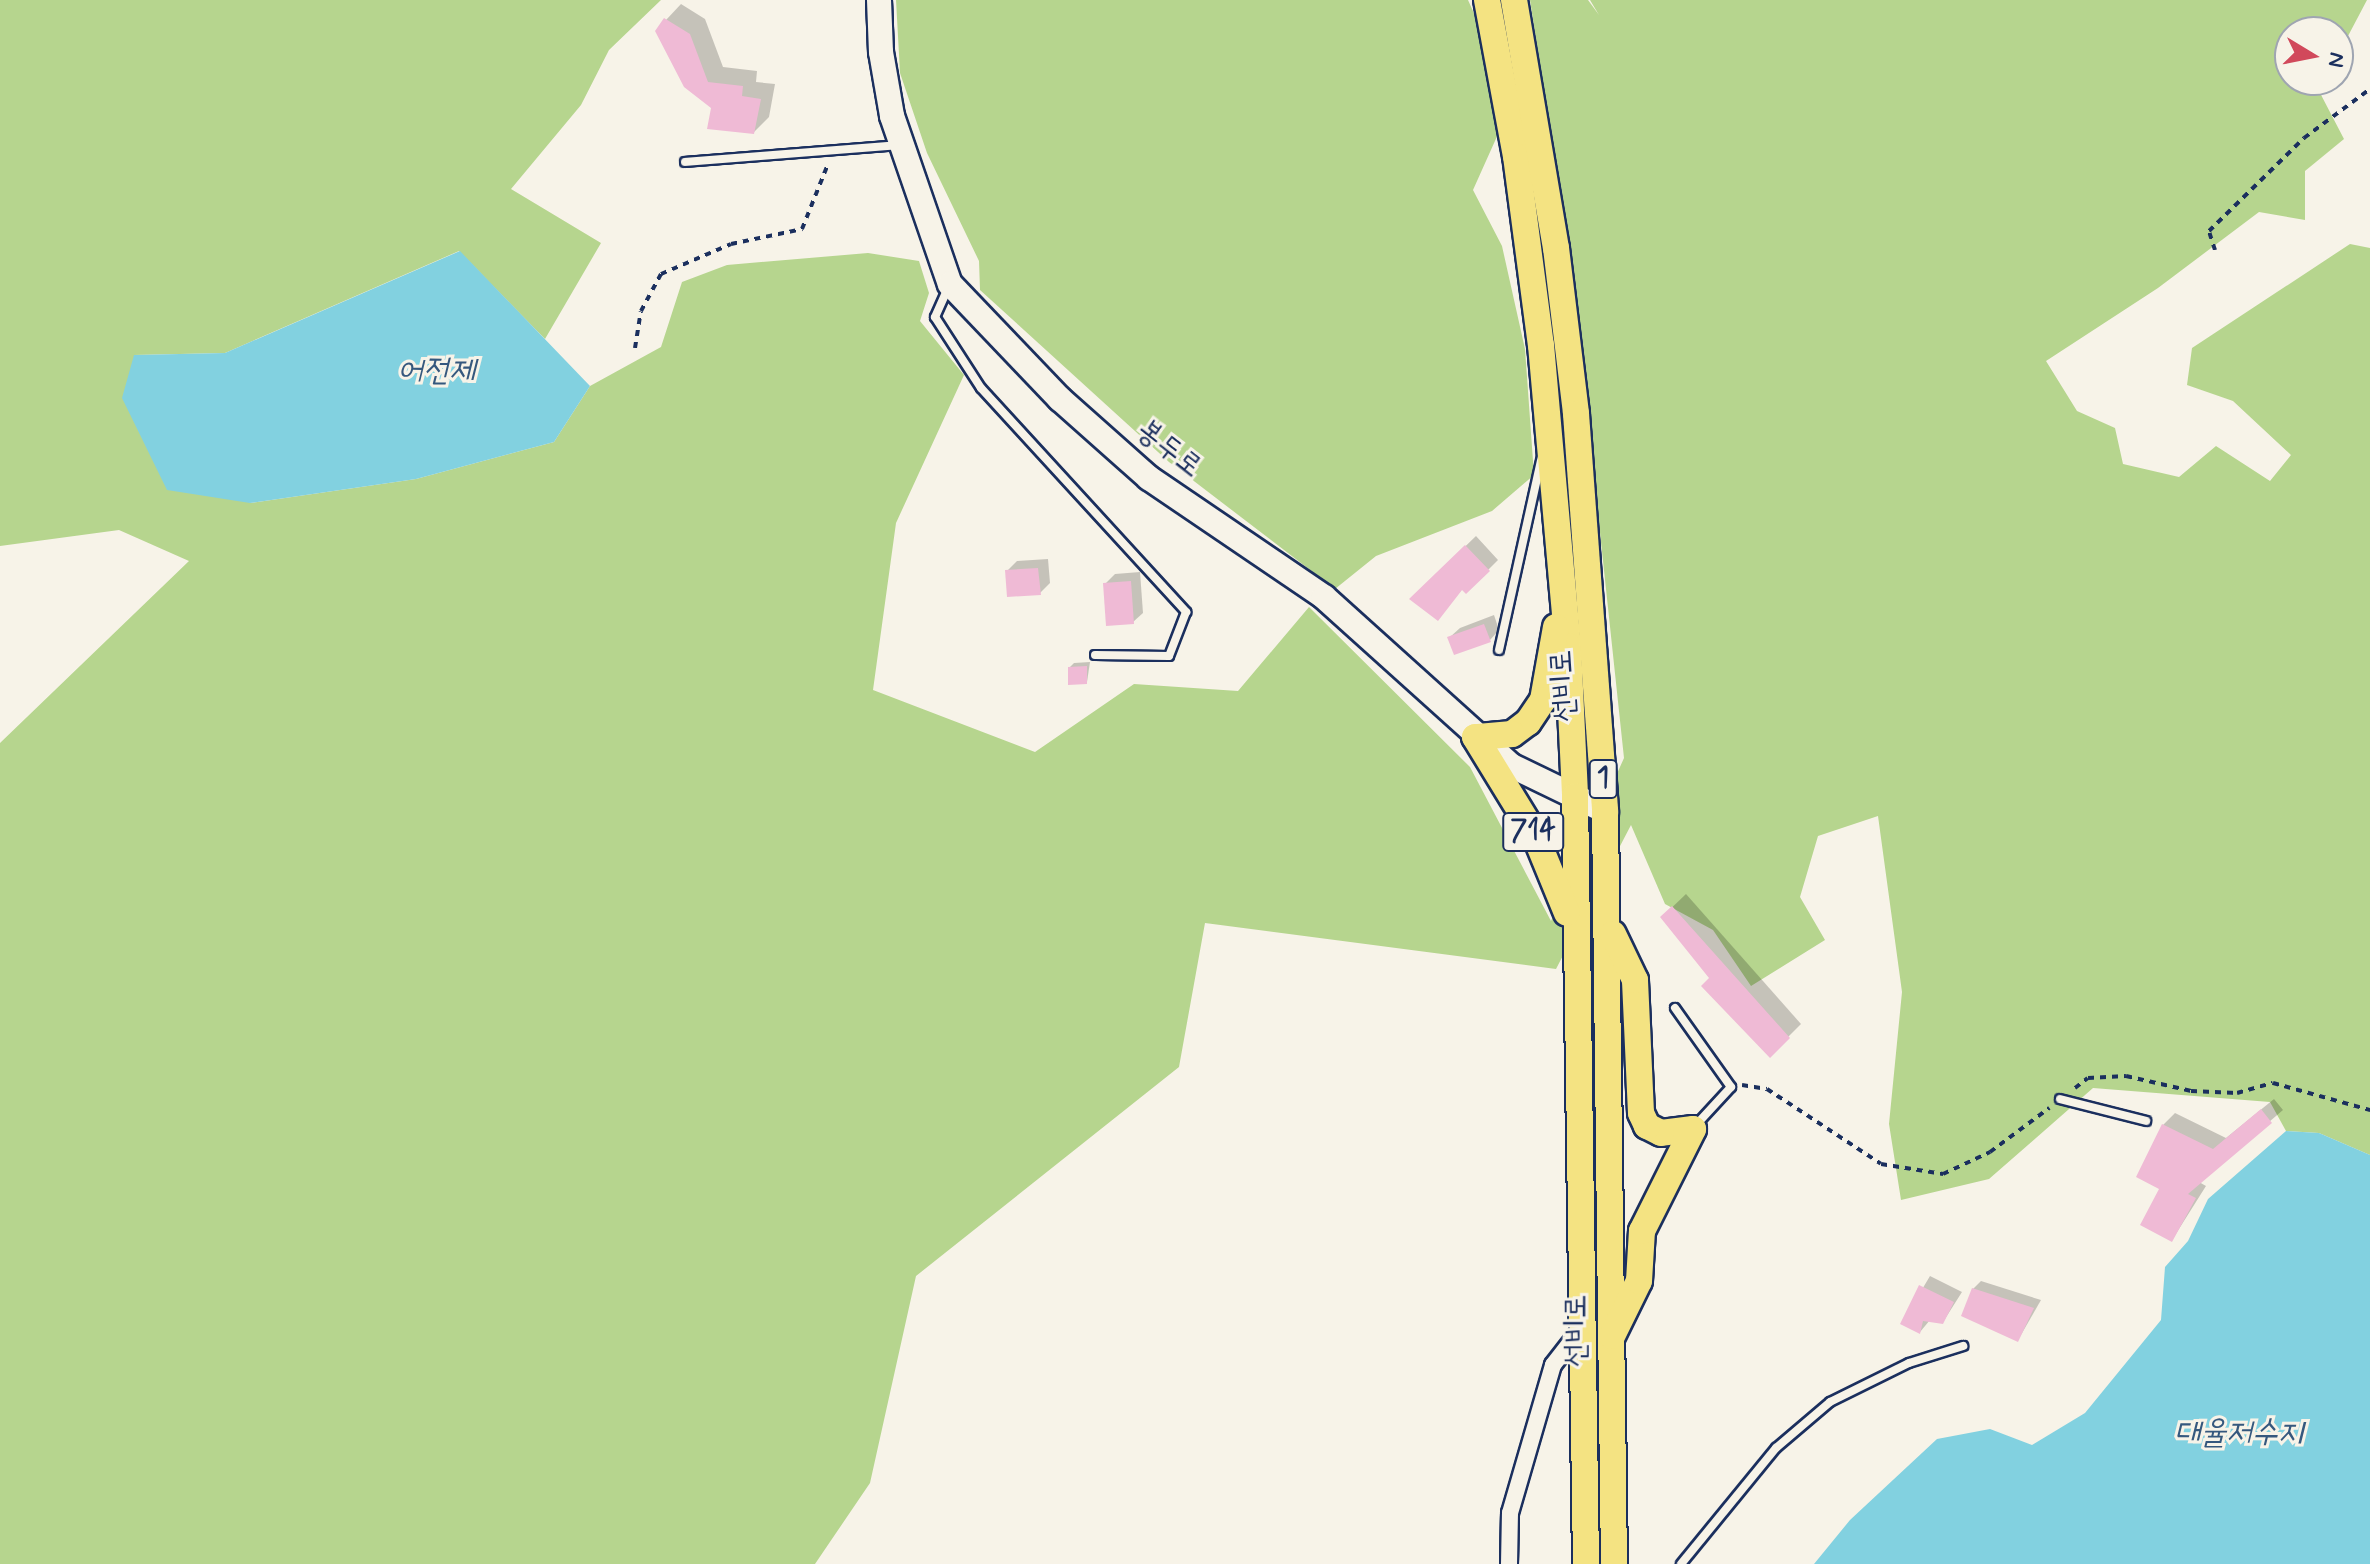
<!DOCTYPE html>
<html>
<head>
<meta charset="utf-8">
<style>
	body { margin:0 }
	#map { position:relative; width:2370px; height:1564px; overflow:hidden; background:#f7f3e8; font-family:Mynerve,"Poor Story",sans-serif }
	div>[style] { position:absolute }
	.green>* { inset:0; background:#b6d58e }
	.water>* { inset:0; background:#82d1e0 }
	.shadow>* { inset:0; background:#0003 }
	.building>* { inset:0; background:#efbad5 }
	.path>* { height:4px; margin-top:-2px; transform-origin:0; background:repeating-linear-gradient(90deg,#1b2f5e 0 6px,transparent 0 12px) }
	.roads { filter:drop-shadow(2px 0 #1b2f5e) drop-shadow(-2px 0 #1b2f5e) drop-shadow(0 2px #1b2f5e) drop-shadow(0 -2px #1b2f5e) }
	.lane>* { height:8px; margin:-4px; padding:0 4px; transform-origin:4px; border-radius:4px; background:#f7f3e8 }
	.street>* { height:16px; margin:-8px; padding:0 8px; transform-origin:8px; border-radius:8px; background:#f7f3e8 }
	.secondary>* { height:24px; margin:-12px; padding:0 12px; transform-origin:12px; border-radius:12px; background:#f7f3e8 }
	.primary>* { height:26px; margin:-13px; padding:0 13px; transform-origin:13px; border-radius:13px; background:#f4e382 }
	span { translate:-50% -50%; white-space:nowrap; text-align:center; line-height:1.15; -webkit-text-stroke:6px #f7f3e8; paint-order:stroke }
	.shield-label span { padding:2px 6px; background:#f7f3e8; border:2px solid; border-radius:6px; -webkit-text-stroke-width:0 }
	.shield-label { font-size:28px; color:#1b2f5e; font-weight:700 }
	.street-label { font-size:30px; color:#1b2f5e }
	.water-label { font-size:32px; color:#35587e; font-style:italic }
	.north { position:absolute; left:2274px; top:16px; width:80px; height:80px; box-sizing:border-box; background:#f7f3e8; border:2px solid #9fa5b1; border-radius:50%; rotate:100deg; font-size:22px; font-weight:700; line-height:32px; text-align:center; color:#1b2f5e }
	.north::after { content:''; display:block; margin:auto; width:28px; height:36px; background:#d1495b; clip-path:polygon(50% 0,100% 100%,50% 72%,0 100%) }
</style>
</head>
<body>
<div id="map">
	<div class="green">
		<i style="clip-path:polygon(0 0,661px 0,609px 50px,581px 105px,511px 189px,601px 243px,545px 339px,459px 251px,225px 353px,134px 355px,250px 503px,416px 479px,554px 442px,590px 386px,661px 347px,682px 282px,727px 265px,868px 253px,919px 261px,929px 293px,920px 321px,964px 375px,896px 523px,873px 690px,1035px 752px,1134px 684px,1238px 691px,1309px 607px,1470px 767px,1551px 921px,1624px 758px,1575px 298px,1530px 0,1588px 0,1599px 15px,1590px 0,2367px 0,2338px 55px,2338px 32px,2290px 32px,2290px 80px,2325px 80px,2319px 91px,2344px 139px,2305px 171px,2305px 220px,2259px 212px,2158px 288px,2046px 361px,2077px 411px,2115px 428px,2123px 464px,2179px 477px,2216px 446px,2270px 481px,2291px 455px,2233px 401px,2187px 385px,2192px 348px,2350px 244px,2370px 248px,2370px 1155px,2319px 1133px,2286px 1131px,2270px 1102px,2093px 1088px,1989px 1179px,1901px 1200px,1889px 1124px,1902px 992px,1878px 816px,1818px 836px,1800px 897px,1825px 940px,1751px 986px,1713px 930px,1665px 904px,1631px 825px,1556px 969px,1205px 923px,1179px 1067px,916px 1276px,870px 1483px,815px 1564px,0 1564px,0 743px,189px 561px,119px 530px,0 546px)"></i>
		<i style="clip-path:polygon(896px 0,1468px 0,1477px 20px,1499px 132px,1473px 190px,1502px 246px,1525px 349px,1534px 475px,1492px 511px,1376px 556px,1335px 589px,1169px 462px,980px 290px,979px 261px,927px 153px,900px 73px)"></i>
	</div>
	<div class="water">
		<i style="clip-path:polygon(460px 251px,590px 386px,554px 442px,416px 479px,250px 503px,167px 490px,122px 398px,134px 355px,225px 353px)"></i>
		<i style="clip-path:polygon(2286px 1131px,2319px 1133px,2370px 1155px,2370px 1564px,1814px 1564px,1850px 1520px,1937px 1439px,1990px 1429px,2032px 1445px,2085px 1413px,2161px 1320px,2165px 1267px,2188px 1241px,2208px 1199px)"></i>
	</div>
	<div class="shadow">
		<i style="clip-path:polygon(681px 4px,705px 19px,723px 67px,757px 71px,756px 82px,775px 84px,769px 117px,754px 132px,713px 107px,666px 20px)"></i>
		<i style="clip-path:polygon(1476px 536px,1498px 560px,1466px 592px,1463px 588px,1438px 619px,1412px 598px)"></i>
		<i style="clip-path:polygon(1048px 559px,1050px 583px,1040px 593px,1007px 571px,1017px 561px)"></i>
		<i style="clip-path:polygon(1140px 572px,1143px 613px,1133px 622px,1105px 584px,1115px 574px)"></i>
		<i style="clip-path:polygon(1494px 615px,1499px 630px,1490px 640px,1450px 637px,1460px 628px)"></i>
		<i style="clip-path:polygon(1090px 662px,1087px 682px,1070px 667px,1074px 663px)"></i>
		<i style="clip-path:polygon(1686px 894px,1801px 1024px,1770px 1055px,1662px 917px)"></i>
		<i style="clip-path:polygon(2274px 1099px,2283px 1110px,2199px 1182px,2206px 1186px,2172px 1240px,2162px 1188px,2163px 1125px,2175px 1113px,2226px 1138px)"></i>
		<i style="clip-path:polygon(1930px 1276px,1962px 1292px,1943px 1322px,1930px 1320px,1920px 1332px,1902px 1323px)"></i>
		<i style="clip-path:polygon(1981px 1281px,2041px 1300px,2018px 1340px,1973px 1289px)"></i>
	</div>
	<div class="building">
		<i style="clip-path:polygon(664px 18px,690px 34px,708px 82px,743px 86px,742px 96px,761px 99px,754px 134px,707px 129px,711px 108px,684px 87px,655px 31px)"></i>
		<i style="clip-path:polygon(1465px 545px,1490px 571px,1466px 594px,1462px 590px,1438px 621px,1409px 599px)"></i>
		<i style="clip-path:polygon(1038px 568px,1041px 595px,1007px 597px,1005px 570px)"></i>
		<i style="clip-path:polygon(1131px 581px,1134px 624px,1106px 626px,1103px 583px)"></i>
		<i style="clip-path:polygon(1484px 624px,1491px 642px,1454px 655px,1447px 637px)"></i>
		<i style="clip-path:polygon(1087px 666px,1087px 684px,1068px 685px,1068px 667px)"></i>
		<i style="clip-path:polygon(1672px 906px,1790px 1038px,1770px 1058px,1701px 986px,1709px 978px,1660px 917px)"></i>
		<i style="clip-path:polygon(2261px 1109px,2272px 1123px,2188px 1194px,2196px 1198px,2172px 1242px,2140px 1225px,2159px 1189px,2136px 1177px,2162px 1124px,2213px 1149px)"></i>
		<i style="clip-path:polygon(1919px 1285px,1954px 1302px,1943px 1324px,1923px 1321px,1920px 1334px,1900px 1324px)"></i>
		<i style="clip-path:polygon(1972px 1288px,2034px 1308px,2018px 1342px,1961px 1316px)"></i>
	</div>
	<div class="path">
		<i style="left:2215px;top:250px;width:20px;rotate:-108deg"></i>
		<i style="left:2209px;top:231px;width:133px;rotate:-44.4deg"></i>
		<i style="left:2304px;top:138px;width:82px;rotate:-36.6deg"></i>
		<i style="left:635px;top:348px;width:37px;rotate:-81deg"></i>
		<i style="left:641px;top:311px;width:42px;rotate:-61.6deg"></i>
		<i style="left:661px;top:274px;width:76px;rotate:-23.2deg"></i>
		<i style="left:731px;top:244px;width:73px;rotate:-11.9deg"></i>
		<i style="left:802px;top:229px;width:70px;rotate:-68.2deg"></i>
		<i style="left:1742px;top:1085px;width:25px;rotate:9deg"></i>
		<i style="left:1767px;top:1089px;width:136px;rotate:33.3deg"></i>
		<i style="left:1881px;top:1164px;width:63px;rotate:9.2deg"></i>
		<i style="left:1943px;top:1174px;width:52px;rotate:-25.1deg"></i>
		<i style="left:1990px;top:1152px;width:74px;rotate:-36.7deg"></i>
		<i style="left:2075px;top:1088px;width:16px;rotate:-38deg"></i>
		<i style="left:2088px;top:1078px;width:38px;rotate:-3deg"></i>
		<i style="left:2126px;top:1076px;width:67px;rotate:13deg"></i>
		<i style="left:2191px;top:1091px;width:46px;rotate:2.5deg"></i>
		<i style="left:2237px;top:1093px;width:37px;rotate:-16deg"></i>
		<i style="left:2273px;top:1083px;width:101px;rotate:15.6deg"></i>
	</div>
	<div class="roads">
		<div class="lane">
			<i style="left:685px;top:162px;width:215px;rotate:-4.5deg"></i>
			<i style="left:948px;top:288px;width:32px;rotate:114deg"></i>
			<i style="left:935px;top:317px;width:85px;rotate:57.1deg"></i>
			<i style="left:981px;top:388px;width:304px;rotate:47.5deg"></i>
			<i style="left:1186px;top:612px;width:47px;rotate:111.1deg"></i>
			<i style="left:1169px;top:656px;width:74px;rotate:-179.2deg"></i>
			<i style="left:1499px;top:650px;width:195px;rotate:-77.5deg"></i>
			<i style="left:1675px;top:1008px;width:97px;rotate:54.7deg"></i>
			<i style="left:1731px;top:1087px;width:53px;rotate:132.7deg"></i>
			<i style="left:2060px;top:1099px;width:89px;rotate:14.3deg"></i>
			<i style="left:1681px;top:1564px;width:150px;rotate:-50.7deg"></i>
			<i style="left:1776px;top:1448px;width:71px;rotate:-40.4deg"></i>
			<i style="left:1830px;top:1402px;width:88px;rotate:-26.3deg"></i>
			<i style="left:1909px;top:1363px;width:57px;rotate:-17.5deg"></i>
		</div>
		<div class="street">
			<i style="left:1509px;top:1564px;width:51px;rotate:-88.9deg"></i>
			<i style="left:1510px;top:1513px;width:154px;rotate:-73.8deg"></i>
			<i style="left:1553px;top:1365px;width:46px;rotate:-52.1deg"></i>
		</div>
		<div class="secondary">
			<i style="left:879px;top:0;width:52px;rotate:87.8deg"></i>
			<i style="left:881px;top:52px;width:65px;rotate:80.2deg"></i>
			<i style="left:892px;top:116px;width:178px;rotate:71deg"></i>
			<i style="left:950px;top:284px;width:159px;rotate:46.3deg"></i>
			<i style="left:1060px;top:399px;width:119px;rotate:41.6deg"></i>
			<i style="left:1149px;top:478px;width:212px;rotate:34.2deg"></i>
			<i style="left:1324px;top:597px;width:253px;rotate:42deg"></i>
			<i style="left:1512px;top:766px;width:103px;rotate:25.8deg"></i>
		</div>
		<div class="primary">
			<i style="left:1487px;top:0;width:159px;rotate:79.5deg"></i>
			<i style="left:1516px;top:156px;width:191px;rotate:82.5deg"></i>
			<i style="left:1541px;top:345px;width:302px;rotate:84.9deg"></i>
			<i style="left:1568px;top:646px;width:150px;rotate:87.3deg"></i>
			<i style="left:1575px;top:796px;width:768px;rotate:89.18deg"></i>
			<i style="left:1514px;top:0;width:252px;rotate:80.4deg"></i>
			<i style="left:1556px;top:248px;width:167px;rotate:83.1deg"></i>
			<i style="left:1576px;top:414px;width:398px;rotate:85.8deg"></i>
			<i style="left:1605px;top:811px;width:753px;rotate:89.32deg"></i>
			<i style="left:1556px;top:627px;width:74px;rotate:100.1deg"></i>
			<i style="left:1543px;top:700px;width:27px;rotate:124deg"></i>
			<i style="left:1528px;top:722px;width:20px;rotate:143deg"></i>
			<i style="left:1512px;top:734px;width:37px;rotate:175deg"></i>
			<i style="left:1475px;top:737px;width:115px;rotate:58.5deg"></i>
			<i style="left:1535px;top:835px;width:84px;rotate:67.7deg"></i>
			<i style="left:1612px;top:1336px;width:61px;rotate:-63.9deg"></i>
			<i style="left:1639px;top:1281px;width:50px;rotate:-86.6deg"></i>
			<i style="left:1642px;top:1231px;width:114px;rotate:-63.4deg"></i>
			<i style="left:1693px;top:1129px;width:32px;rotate:173deg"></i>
			<i style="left:1661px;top:1133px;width:16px;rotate:-153deg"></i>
			<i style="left:1647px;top:1126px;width:14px;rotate:-115deg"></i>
			<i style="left:1641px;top:1113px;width:133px;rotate:-92.6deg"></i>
			<i style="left:1635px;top:980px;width:51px;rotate:-115.6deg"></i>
		</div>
	</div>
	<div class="shield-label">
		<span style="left:1603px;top:779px">1</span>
		<span style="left:1533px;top:832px">714</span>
	</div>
	<div class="street-label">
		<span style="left:1169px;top:449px;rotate:38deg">봉두로</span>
		<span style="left:1564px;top:686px;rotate:-94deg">선비로</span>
		<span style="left:1577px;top:1331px;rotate:-90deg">선비로</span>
	</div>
	<div class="water-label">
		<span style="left:436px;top:371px">어전제</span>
		<span style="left:2239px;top:1433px">대율저수지</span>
	</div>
	<div class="north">N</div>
</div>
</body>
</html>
